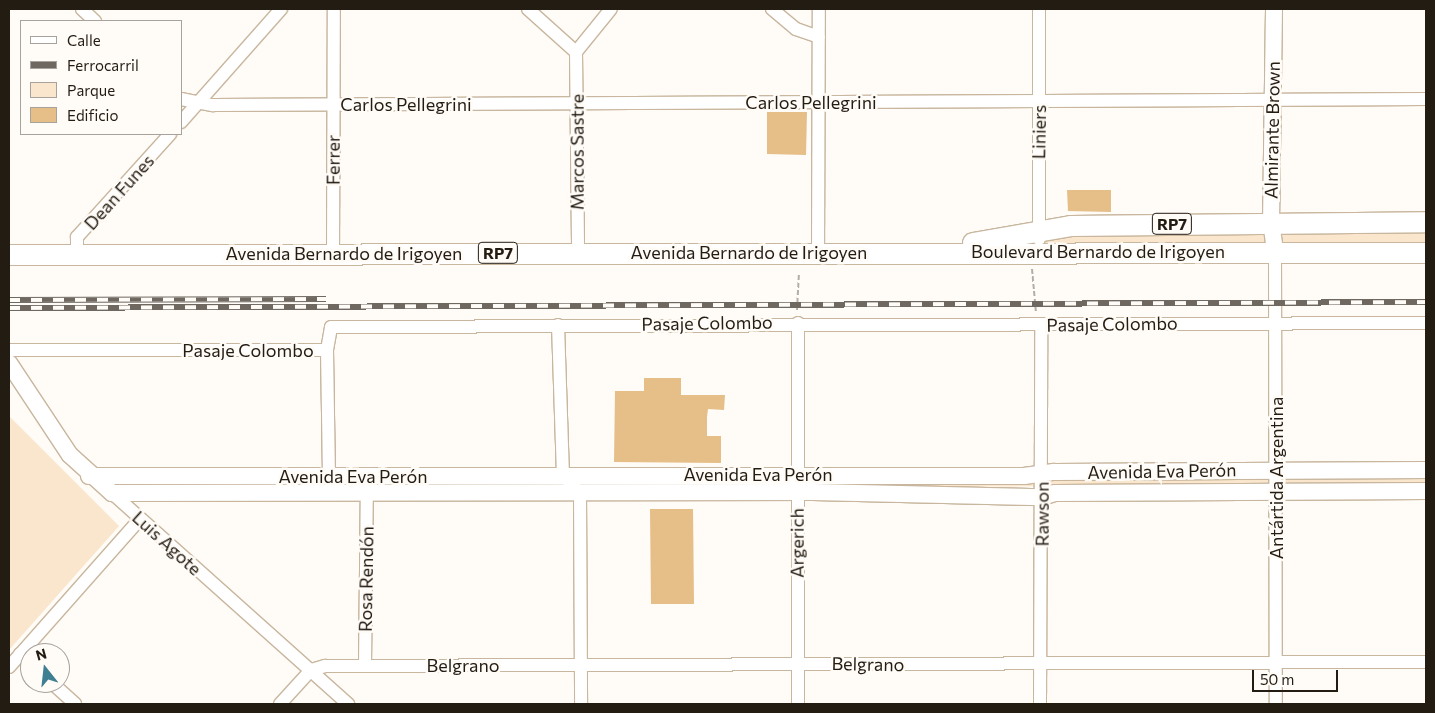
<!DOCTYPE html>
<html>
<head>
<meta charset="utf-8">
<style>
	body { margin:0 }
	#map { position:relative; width:1435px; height:713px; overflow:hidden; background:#fffbf6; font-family:Commissioner,sans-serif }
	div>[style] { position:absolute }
	.green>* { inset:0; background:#fae6cc }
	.building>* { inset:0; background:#e6be88 }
	.path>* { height:2px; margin-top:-1px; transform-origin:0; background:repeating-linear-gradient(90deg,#b2ada6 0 5px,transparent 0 7.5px) }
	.roads { filter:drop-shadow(1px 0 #c8b69e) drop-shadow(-1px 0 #c8b69e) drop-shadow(0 1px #c8b69e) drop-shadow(0 -1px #c8b69e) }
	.minor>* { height:12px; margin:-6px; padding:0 6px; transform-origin:6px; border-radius:6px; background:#fff }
	.tertiary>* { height:16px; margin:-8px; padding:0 8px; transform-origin:8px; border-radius:8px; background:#fff }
	.primary>* { height:20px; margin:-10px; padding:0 10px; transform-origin:10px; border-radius:10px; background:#fff }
	.rail>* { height:5.5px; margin-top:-2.75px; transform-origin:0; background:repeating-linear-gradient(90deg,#fffbf6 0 11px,#6e6861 0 22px); box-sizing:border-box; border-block:1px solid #6e6861 }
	span { translate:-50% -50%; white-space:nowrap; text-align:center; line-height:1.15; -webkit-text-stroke:5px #fffbf6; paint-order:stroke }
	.shield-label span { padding:1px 4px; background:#fffbf6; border:1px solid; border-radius:4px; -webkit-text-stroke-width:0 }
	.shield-label { font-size:16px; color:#231c13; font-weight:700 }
	.street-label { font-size:18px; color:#231c13 }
	.frame { position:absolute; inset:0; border:10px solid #231c13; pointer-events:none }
	.legend { position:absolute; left:20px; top:20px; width:162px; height:115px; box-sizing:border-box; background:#fffbf6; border:1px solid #a7a29b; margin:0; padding:6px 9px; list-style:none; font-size:15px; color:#231c13 }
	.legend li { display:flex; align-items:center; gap:10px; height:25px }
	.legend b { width:25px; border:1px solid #a7a29b }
	.north { position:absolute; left:20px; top:643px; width:50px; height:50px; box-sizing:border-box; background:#fffbf6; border:1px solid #a7a29b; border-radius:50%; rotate:344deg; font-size:14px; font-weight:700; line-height:20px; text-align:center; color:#231c13 }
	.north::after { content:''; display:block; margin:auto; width:18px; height:22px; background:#3f7f92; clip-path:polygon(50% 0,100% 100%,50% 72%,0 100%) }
	.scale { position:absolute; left:1252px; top:670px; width:86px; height:22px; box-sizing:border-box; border:2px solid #231c13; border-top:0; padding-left:6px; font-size:15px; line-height:18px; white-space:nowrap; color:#231c13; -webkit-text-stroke:4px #fffbf6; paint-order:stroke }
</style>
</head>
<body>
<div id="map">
	<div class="green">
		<i style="clip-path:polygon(1426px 222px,1426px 253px,970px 243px,1057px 228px)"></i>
		<i style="clip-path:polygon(9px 416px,119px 526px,9px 650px)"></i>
		<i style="clip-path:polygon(1426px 476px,1426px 487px,117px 485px,350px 481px)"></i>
	</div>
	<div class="building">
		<i style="clip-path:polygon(767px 112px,807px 112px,806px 155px,767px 154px)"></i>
		<i style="clip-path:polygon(1067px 190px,1111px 190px,1111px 212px,1068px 211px)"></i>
		<i style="clip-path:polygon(644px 378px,681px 378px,681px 395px,725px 395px,724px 410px,708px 409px,707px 417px,707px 436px,721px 436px,721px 463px,614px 462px,615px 391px,644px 391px)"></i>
		<i style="clip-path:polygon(650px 509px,693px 509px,694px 604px,651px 604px)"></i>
	</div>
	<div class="path">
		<i style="left:1032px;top:269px;width:44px;rotate:84.8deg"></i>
		<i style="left:797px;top:310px;width:37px;rotate:-87deg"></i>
	</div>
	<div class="roads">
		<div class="minor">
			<i style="left:82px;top:9px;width:18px;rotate:43deg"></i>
			<i style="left:528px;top:9px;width:64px;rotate:41.9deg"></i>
			<i style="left:772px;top:9px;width:31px;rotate:40deg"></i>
			<i style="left:796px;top:29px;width:24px;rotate:19deg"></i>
			<i style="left:576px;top:52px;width:201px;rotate:89.4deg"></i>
			<i style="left:576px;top:52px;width:55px;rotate:-50.9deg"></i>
			<i style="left:181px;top:99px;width:33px;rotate:11deg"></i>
			<i style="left:213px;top:105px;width:1213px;rotate:-0.28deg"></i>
			<i style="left:181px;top:122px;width:151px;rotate:-48.5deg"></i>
			<i style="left:1039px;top:239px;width:230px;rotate:-90deg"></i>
			<i style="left:1275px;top:251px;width:453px;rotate:89.9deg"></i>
			<i style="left:333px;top:252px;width:243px;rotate:-89.8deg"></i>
			<i style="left:818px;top:252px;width:243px;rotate:-89.8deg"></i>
			<i style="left:77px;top:253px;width:16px;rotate:-90deg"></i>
			<i style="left:77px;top:237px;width:139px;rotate:-47.9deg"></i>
			<i style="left:798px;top:323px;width:381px;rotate:90deg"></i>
			<i style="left:558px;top:325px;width:150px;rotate:88.1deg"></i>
			<i style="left:563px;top:475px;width:25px;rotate:47deg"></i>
			<i style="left:580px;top:493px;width:211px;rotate:89.7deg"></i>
			<i style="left:9px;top:350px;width:318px"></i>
			<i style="left:327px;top:350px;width:23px;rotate:-80deg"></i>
			<i style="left:331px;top:327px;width:10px"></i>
			<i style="left:341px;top:327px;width:1085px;rotate:-0.21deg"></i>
			<i style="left:327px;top:350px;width:126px;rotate:89.1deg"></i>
			<i style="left:112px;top:493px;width:317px;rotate:41.8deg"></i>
			<i style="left:20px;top:654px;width:13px;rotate:42deg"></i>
			<i style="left:365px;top:666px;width:180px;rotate:-89.4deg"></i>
			<i style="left:9px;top:667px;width:198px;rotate:-48.5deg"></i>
			<i style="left:52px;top:683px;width:31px;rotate:42deg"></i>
			<i style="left:280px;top:704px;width:46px;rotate:-47.6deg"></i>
			<i style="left:311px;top:670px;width:15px;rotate:-16deg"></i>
			<i style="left:325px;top:666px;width:1101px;rotate:-0.21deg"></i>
			<i style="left:1040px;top:704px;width:380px;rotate:-89.8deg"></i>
		</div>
		<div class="tertiary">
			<i style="left:1274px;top:9px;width:213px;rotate:90.8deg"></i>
			<i style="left:1271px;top:222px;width:29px;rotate:82deg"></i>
			<i style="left:9px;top:363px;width:110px;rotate:56.5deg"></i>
			<i style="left:70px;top:455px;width:57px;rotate:42.1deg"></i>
			<i style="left:112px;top:493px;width:701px;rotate:-0.08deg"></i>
			<i style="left:813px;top:492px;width:229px;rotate:1.3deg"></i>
			<i style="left:1042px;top:497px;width:14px;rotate:-17deg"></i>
			<i style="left:1055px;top:493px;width:371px;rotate:-0.3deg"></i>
			<i style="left:89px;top:476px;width:935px"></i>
			<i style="left:1024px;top:476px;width:30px;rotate:-8deg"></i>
			<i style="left:1054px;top:472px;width:372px;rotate:-0.3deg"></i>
		</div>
		<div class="primary">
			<i style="left:973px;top:243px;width:99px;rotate:-9.8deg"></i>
			<i style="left:1071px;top:226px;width:355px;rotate:-0.6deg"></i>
			<i style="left:9px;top:255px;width:1417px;rotate:-0.08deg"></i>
		</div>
	</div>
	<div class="rail">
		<i style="left:9px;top:300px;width:317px;rotate:-0.2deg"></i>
		<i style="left:9px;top:308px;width:1417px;rotate:-0.24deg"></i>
	</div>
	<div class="shield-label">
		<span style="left:1172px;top:224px">RP7</span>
		<span style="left:498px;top:253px">RP7</span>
	</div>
	<div class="street-label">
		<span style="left:811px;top:102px">Carlos Pellegrini</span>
		<span style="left:406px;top:104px">Carlos Pellegrini</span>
		<span style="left:1272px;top:130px;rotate:-89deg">Almirante Brown</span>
		<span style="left:1039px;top:132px;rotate:-89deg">Liniers</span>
		<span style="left:577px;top:152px;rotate:-90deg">Marcos Sastre</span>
		<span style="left:333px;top:160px;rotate:-90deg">Ferrer</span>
		<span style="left:119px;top:192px;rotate:-48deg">Dean Funes</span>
		<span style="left:1098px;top:251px">Boulevard Bernardo de Irigoyen</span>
		<span style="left:749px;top:252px">Avenida Bernardo de Irigoyen</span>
		<span style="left:344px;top:253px">Avenida Bernardo de Irigoyen</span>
		<span style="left:707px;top:323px;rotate:-1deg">Pasaje Colombo</span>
		<span style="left:1112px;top:324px;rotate:-1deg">Pasaje Colombo</span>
		<span style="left:248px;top:350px">Pasaje Colombo</span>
		<span style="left:1162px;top:471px;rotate:-1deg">Avenida Eva Perón</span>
		<span style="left:758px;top:474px">Avenida Eva Perón</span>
		<span style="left:353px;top:476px">Avenida Eva Perón</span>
		<span style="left:1276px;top:478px;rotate:-90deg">Antártida Argentina</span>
		<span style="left:1042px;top:514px;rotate:-90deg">Rawson</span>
		<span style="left:167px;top:543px;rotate:42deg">Luis Agote</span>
		<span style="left:797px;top:543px;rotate:-90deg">Argerich</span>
		<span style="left:366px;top:579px;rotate:-89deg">Rosa Rendón</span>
		<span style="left:868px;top:664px;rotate:1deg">Belgrano</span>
		<span style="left:463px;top:665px">Belgrano</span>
	</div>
	<div class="frame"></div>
	<ul class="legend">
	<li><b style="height:6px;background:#fff"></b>Calle</li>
	<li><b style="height:6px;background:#6e6861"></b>Ferrocarril</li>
	<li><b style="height:14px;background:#fae6cc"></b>Parque</li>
	<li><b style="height:14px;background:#e6be88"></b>Edificio</li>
	</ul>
	<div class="north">N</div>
	<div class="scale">50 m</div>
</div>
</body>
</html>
